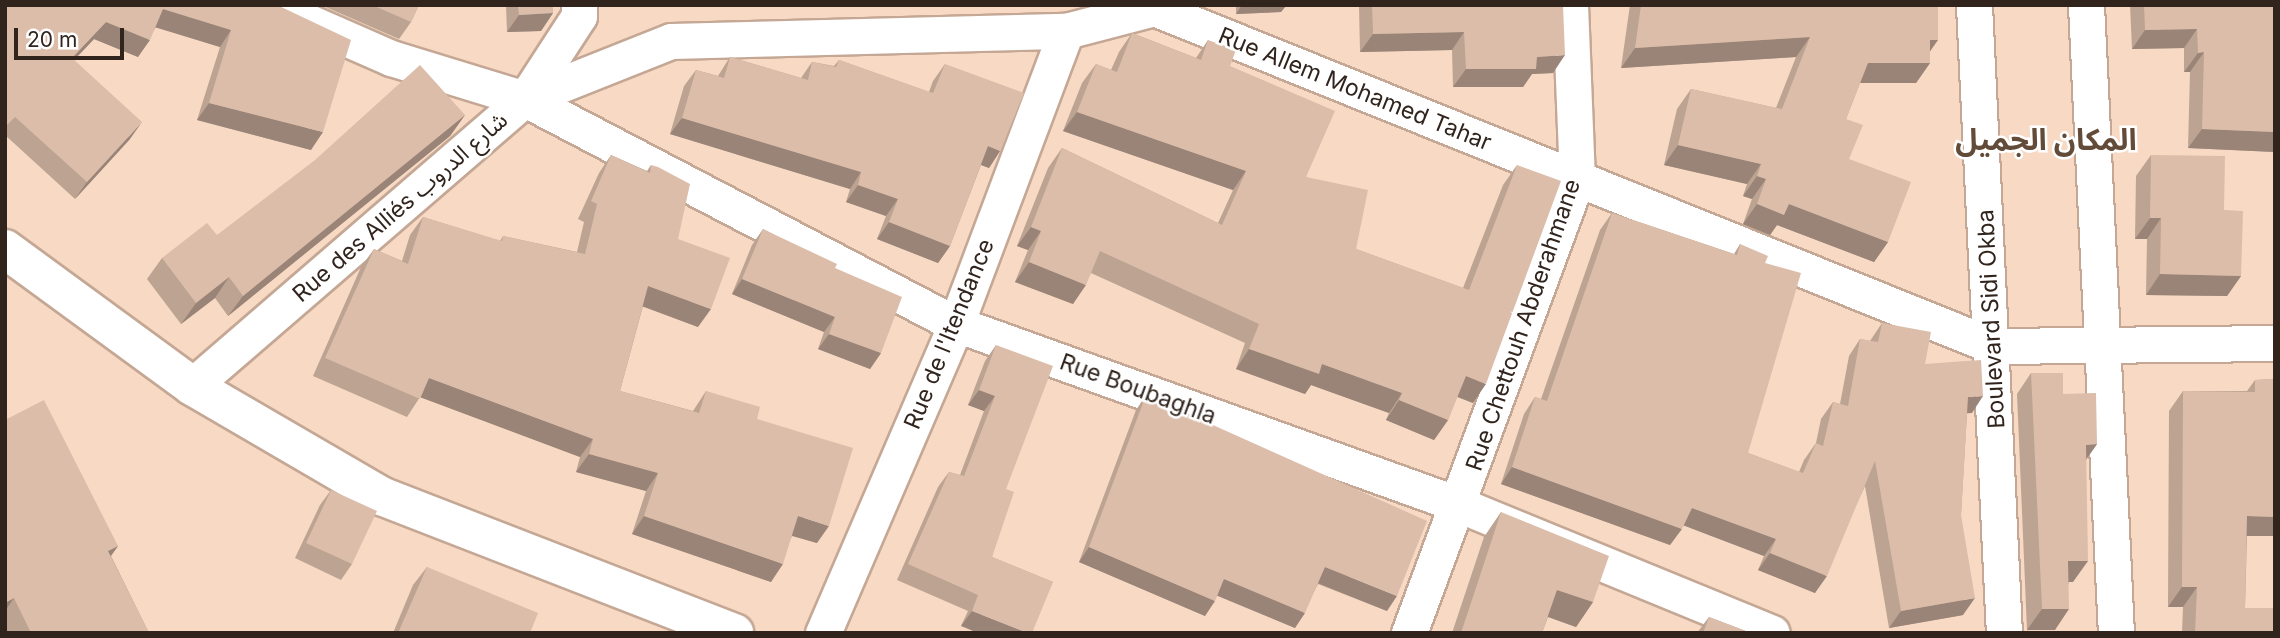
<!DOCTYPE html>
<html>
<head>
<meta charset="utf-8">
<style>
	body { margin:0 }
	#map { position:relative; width:2280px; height:638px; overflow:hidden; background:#f7d9c4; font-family:Inter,"Noto Sans Arabic",sans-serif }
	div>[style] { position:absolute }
	.roads { filter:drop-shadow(2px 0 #c4a794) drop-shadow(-2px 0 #c4a794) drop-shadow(0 2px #c4a794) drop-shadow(0 -2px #c4a794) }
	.minor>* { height:35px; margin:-17.5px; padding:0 17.5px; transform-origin:17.5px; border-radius:17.5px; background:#fff }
	.major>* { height:38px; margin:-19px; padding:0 19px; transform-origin:19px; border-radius:19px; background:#fff }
	.wall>* { inset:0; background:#bca392 }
	.shaded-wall>* { inset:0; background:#998477 }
	.building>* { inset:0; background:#dbbdaa }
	span { translate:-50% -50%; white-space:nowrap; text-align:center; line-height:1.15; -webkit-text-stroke:5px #fff; paint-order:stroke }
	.street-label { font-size:23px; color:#30241d }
	.district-label { font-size:30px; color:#634b39; font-weight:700 }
	.frame { position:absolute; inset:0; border:7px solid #30241d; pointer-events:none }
	.scale { position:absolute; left:14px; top:28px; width:110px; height:32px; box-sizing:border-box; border:4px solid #30241d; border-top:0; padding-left:9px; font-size:21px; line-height:24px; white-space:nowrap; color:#30241d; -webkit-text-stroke:5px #fff; paint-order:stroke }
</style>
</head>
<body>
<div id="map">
	<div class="roads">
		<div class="minor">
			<i style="left:270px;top:5px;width:132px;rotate:23.7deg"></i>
			<i style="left:391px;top:58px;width:140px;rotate:17deg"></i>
			<i style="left:525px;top:99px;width:157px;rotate:-21.7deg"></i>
			<i style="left:671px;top:41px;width:395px;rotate:-1.5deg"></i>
			<i style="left:1066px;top:31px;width:91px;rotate:-14.6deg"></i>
			<i style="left:1154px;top:8px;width:905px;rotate:21.94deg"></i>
			<i style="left:1993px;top:346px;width:282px;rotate:-0.6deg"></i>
			<i style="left:1974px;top:5px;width:629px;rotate:87.27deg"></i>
			<i style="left:2086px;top:5px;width:629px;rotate:87.27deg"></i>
			<i style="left:525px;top:99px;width:486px;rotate:27.6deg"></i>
			<i style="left:956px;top:324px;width:536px;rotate:19.75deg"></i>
			<i style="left:1460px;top:505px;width:337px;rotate:22.3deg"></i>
			<i style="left:192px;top:386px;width:440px;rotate:-40.8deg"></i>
			<i style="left:525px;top:99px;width:99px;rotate:-57deg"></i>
			<i style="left:579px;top:16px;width:11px;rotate:-90deg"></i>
			<i style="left:823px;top:633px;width:336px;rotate:-66.7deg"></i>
			<i style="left:956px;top:324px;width:313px;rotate:-69.4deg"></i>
			<i style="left:1409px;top:633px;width:484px;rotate:-69.7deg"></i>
			<i style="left:1577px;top:179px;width:174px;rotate:-92.3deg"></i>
		</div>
		<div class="major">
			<i style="left:5px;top:249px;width:232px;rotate:36.2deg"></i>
			<i style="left:192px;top:386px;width:219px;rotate:30.2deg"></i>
			<i style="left:381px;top:496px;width:379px;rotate:21.2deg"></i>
		</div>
	</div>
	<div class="wall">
		<i style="clip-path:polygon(5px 5px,277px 5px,311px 150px,197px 120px,220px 47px,156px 27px,138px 57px,94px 39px,74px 60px,130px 139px,75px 199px,5px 135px)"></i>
		<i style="clip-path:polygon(321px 5px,419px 5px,411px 22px,399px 39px)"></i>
		<i style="clip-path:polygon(506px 5px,552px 5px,553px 13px,541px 31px,507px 32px)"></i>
		<i style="clip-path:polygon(1236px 5px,1322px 5px,1285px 7px,1281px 12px,1236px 14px)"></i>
		<i style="clip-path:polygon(1359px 5px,1563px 5px,1553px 73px,1532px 74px,1523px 87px,1453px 87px,1452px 50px,1360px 52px)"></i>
		<i style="clip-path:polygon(1630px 5px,1938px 5px,1930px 51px,1930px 63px,1916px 83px,1860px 83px,1846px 119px,1849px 159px,1888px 242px,1874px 262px,1777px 225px,1770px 235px,1743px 224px,1752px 199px,1743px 196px,1747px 184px,1664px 165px,1677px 109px,1691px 89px,1776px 108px,1796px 57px,1621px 68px)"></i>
		<i style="clip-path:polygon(2130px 5px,2275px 5px,2275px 152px,2188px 148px,2190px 72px,2184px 72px,2184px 48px,2132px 49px)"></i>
		<i style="clip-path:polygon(1132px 33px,1196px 58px,1208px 40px,1230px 66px,1356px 249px,1463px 288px,1503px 185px,1517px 165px,1473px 403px,1457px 397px,1448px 420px,1434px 440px,1386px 420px,1389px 413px,1311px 385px,1305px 394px,1236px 369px,1245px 343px,1091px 273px,1073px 304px,1015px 282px,1028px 250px,1017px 246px,1048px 168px,1062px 148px,1218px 223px,1233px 190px,1063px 131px,1082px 83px,1096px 64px,1111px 70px,1119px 52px)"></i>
		<i style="clip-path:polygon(730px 57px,801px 78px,812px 62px,834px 66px,839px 60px,929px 92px,933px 81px,945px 64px,1000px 151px,989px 168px,981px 165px,950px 246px,938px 263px,877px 239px,886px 216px,846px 202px,850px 189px,670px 134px,684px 86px,696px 70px,718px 76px)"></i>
		<i style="clip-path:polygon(465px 115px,450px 136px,228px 316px,215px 298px,181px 324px,147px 279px,162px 258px,217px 235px)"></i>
		<i style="clip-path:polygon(611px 155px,647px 171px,651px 165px,678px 239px,698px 327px,643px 306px,620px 391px,693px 411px,706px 391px,757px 419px,817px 543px,792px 536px,771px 582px,632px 534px,646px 491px,576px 472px,580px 457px,420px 397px,407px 417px,313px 376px,361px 267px,374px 249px,402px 261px,410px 235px,423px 217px,500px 241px,503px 236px,577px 252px,584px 222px,578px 219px,599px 173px)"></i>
		<i style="clip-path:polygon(2151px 155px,2224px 210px,2241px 276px,2227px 296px,2146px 295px,2147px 239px,2135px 239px,2136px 176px)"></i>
		<i style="clip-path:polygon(1612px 213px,1734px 254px,1740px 244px,1765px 263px,1748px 453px,1799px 472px,1804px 460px,1816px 443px,1821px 419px,1833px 402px,1840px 404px,1849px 356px,1860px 339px,1870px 341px,1882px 323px,1925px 364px,1972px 413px,1967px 413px,1961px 515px,1963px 615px,1889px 628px,1865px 486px,1815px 593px,1758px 570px,1764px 556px,1683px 525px,1670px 545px,1501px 484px,1524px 414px,1535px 397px,1541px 399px,1600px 230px)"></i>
		<i style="clip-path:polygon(763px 229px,835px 268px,881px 353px,870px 369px,818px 349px,824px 332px,732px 294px,752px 245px)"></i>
		<i style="clip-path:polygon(996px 345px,1006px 489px,992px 557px,1053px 582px,961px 626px,968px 611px,897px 580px,938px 487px,949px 472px,960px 475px,984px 411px,968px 405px,985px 361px)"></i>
		<i style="clip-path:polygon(2031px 373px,2063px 394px,2097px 444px,2086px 460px,2073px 582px,2069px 582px,2055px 630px,2027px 630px,2017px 394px)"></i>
		<i style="clip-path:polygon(2275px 379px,2275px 536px,2247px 536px,2245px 608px,2275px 633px,2182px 633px,2183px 607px,2168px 607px,2169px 411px,2183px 391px,2247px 391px,2255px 380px)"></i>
		<i style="clip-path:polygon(1146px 395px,1387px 611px,1318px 584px,1295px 628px,1217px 595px,1205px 616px,1079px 562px,1136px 410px)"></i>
		<i style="clip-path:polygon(5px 420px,118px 546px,111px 556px,149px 633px,5px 633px)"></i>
		<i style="clip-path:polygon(331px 490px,352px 564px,341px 580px,295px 558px,320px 505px)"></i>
		<i style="clip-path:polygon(1501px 512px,1593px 602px,1576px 627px,1548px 617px,1542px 633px,1452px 633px,1484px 537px)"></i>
		<i style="clip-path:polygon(427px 567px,530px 633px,393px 633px,413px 585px)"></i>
		<i style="clip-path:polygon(1709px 617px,1751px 633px,1697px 633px)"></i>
	</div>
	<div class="shaded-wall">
		<i style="clip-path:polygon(1242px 5px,1322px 5px,1285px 7px,1281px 12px,1236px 14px)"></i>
		<i style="clip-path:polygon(163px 9px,231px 30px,220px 47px,151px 26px)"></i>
		<i style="clip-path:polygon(553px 13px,541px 31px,507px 32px,519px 15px)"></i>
		<i style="clip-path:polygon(106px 22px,150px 40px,138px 57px,94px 39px,60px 75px,72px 58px)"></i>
		<i style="clip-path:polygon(2197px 29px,2184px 48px,2132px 49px,2145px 30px)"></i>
		<i style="clip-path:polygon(1464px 32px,1452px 50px,1360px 52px,1373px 34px)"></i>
		<i style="clip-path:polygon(1810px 37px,1796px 57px,1621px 68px,1635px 48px)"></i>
		<i style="clip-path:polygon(1930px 40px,1938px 40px,1924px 60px)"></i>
		<i style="clip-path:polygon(2204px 52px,2190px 72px,2184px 72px,2198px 53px)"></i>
		<i style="clip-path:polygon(1565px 55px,1553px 73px,1532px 74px,1523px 87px,1453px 87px,1466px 69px,1537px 57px)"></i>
		<i style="clip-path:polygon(1868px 63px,1930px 63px,1916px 83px,1854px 83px)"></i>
		<i style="clip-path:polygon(209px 103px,323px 132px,311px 150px,197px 120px)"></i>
		<i style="clip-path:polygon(1077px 112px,1246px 171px,1233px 190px,1063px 131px)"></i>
		<i style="clip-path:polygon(465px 115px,450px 136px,228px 316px,243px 296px)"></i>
		<i style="clip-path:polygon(682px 118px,861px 172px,850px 189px,670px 134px)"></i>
		<i style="clip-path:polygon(142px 122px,130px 139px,75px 199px,87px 182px)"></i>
		<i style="clip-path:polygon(2202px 129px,2275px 132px,2275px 152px,2188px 148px)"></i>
		<i style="clip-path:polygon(1678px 145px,1761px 164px,1747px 184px,1664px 165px)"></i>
		<i style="clip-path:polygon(988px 146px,1000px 151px,989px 168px,976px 163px)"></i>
		<i style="clip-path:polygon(1757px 176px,1766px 179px,1752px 199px,1743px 196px)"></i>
		<i style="clip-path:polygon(858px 185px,898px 199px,886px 216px,846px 202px)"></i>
		<i style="clip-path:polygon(1757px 204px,1789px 204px,1888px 242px,1874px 262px,1777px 225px,1770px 235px,1743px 224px)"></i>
		<i style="clip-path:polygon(2150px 218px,2161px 218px,2147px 239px,2135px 239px)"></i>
		<i style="clip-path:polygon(889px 222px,950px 246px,938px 263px,877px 239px)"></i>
		<i style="clip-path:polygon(1031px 227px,1041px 231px,1028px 250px,1017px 246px)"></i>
		<i style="clip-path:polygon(1029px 262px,1086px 285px,1073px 304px,1015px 282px)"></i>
		<i style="clip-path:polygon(2160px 274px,2241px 276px,2227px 296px,2146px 295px)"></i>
		<i style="clip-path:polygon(229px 277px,215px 298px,181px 324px,196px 303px)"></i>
		<i style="clip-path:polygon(742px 279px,835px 317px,824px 332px,732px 294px)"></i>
		<i style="clip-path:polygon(648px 286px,711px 309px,698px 327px,636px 304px)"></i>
		<i style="clip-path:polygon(829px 334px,881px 353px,870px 369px,818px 349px)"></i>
		<i style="clip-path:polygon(1249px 349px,1322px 364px,1402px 393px,1389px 413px,1311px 385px,1305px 394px,1236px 369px)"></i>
		<i style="clip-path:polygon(1466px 376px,1486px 384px,1473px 403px,1453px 395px)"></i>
		<i style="clip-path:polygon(429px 378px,593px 439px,580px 457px,417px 396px)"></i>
		<i style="clip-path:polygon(979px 390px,995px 396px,984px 411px,968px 405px)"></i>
		<i style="clip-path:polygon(1983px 396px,1972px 413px,1956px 414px,1968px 397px)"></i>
		<i style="clip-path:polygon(1399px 400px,1448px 420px,1434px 440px,1386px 420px)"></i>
		<i style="clip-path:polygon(2097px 444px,2082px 465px,2086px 445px)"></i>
		<i style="clip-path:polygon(589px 454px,658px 473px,646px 491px,576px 472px)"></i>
		<i style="clip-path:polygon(1512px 467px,1682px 529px,1670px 545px,1501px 484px)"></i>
		<i style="clip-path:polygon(1692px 508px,1776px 539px,1764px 556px,1680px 524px)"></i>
		<i style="clip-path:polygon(644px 516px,783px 564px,771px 582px,632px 534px)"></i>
		<i style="clip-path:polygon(798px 516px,829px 526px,817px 543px,786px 534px)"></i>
		<i style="clip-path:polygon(2247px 516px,2275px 517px,2275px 536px,2233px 536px)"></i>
		<i style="clip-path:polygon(118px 546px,102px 568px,108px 551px)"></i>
		<i style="clip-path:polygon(1089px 547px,1215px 601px,1205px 616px,1079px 562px)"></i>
		<i style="clip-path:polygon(1770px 553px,1827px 576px,1815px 593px,1758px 570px)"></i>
		<i style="clip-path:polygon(2068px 561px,2088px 561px,2073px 582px,2054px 582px)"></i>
		<i style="clip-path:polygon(1325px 567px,1397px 596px,1387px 611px,1315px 582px)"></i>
		<i style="clip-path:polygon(1224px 579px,1305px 613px,1295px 628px,1213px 594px)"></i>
		<i style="clip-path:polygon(2182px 587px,2197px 587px,2183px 607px,2168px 607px)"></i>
		<i style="clip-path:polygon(1557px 590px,1593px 602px,1576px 627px,1540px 614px)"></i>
		<i style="clip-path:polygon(14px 598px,5px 611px,5px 603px)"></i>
		<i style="clip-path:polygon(1975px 598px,1963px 615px,1889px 628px,1901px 611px)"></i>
		<i style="clip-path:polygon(2042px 609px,2069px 609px,2055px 630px,2027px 630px)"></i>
		<i style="clip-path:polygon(972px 611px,1028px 633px,978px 633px,961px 626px)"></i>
	</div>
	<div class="building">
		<i style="clip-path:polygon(5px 5px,244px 5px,250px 7px,251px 5px,277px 5px,351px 40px,323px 132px,209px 103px,231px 30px,163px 9px,150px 40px,106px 22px,72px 58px,142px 122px,87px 182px,15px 117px,6px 126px,5px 125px)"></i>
		<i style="clip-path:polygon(372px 5px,419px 5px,411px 22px)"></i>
		<i style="clip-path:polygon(518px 5px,552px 5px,553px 13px,519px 15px)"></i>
		<i style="clip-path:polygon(1372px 5px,1563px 5px,1565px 55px,1537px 57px,1536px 69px,1466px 69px,1464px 32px,1373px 34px)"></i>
		<i style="clip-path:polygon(1641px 5px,1938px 5px,1938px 40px,1930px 40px,1930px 63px,1868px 63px,1846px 119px,1863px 125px,1849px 159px,1911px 182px,1888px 242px,1789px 204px,1784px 215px,1757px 204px,1766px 179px,1757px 176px,1761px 164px,1678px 145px,1691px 89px,1782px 109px,1810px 37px,1635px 48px)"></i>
		<i style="clip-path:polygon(2144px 5px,2275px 5px,2275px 132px,2202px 129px,2204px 52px,2198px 53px,2197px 29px,2145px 30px)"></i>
		<i style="clip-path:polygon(1132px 33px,1201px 60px,1208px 40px,1236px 50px,1230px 66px,1335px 111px,1306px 177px,1368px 190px,1356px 249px,1469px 290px,1517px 165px,1561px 181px,1486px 384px,1466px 376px,1448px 420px,1399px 400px,1402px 393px,1322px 364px,1319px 374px,1249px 349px,1259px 324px,1100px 251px,1086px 285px,1029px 262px,1041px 231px,1031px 227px,1062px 148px,1222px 225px,1246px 171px,1077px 112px,1096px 64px,1117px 72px)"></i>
		<i style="clip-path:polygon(730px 57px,808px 80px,812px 62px,836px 67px,839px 60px,933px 93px,945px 64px,1024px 93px,1000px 151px,988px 146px,950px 246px,889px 222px,898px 199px,858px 185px,861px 172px,682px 118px,696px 70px,724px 78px)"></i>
		<i style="clip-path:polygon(420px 65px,465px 115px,243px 296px,229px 277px,196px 303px,162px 258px,207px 223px,217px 235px,315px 160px)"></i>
		<i style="clip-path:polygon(611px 155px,650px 173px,651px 165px,658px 167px,690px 184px,678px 239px,730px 258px,711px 309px,648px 286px,620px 391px,699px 413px,706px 391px,760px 407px,757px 419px,853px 448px,829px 526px,798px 516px,783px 564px,644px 516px,658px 473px,589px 454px,593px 439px,429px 378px,420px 399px,325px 358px,374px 249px,408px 264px,423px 217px,502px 241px,503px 236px,585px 254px,597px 204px,591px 201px)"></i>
		<i style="clip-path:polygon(2151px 155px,2225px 156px,2224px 210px,2243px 211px,2241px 276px,2160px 274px,2161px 218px,2150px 218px)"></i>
		<i style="clip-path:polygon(1612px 213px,1737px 255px,1740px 244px,1768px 256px,1765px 263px,1801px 273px,1748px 453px,1803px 473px,1816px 443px,1823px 446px,1833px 402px,1848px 406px,1860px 339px,1878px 342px,1882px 323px,1931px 332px,1925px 364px,1981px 360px,1983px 396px,1968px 397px,1961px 515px,1975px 598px,1901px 611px,1875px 461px,1827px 576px,1770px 553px,1776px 539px,1692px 508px,1682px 529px,1512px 467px,1535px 397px,1547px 401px)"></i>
		<i style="clip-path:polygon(763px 229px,837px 264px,835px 268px,902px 297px,881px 353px,829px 334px,835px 317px,742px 279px)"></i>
		<i style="clip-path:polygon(996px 345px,1053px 366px,1006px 489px,1014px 492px,992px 557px,1053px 582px,1032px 633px,1028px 633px,972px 611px,978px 595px,908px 564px,949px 472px,964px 476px,995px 396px,979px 390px)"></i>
		<i style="clip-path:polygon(2031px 373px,2063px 373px,2063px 394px,2096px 393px,2097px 444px,2086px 445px,2088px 561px,2068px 561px,2069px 609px,2042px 609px)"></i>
		<i style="clip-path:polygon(2275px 379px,2275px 517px,2247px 516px,2245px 608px,2275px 608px,2275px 633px,2195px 633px,2197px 587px,2182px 587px,2183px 391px,2255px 392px,2255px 380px)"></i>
		<i style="clip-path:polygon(1146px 395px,1427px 521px,1397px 596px,1325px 567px,1305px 613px,1224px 579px,1215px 601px,1089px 547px)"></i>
		<i style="clip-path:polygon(44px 400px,118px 546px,108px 551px,149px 633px,31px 633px,14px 598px,5px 603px,5px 420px)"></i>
		<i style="clip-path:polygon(331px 490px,377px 511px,352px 564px,306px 543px)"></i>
		<i style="clip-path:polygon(1501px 512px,1609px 556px,1593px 602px,1557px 590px,1542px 633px,1461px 633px)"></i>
		<i style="clip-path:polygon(427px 567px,538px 613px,530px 633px,398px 633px)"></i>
		<i style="clip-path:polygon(1709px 617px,1751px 633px,1703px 633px)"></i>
	</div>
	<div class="street-label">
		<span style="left:1355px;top:89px;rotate:22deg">Rue Allem Mohamed Tahar</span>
		<span style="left:400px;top:207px;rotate:-41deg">Rue des Alliés شارع الدروب</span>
		<span style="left:1991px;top:319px;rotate:-93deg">Boulevard Sidi Okba</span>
		<span style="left:1523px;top:325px;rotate:-71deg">Rue Chettouh Abderahmane</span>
		<span style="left:949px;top:334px;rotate:-68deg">Rue de l'Itendance</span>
		<span style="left:1138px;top:389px;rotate:20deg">Rue Boubaghla</span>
	</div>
	<div class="district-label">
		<span style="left:2046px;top:139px">المكان الجميل</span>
	</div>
	<div class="frame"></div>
	<div class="scale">20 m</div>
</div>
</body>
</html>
